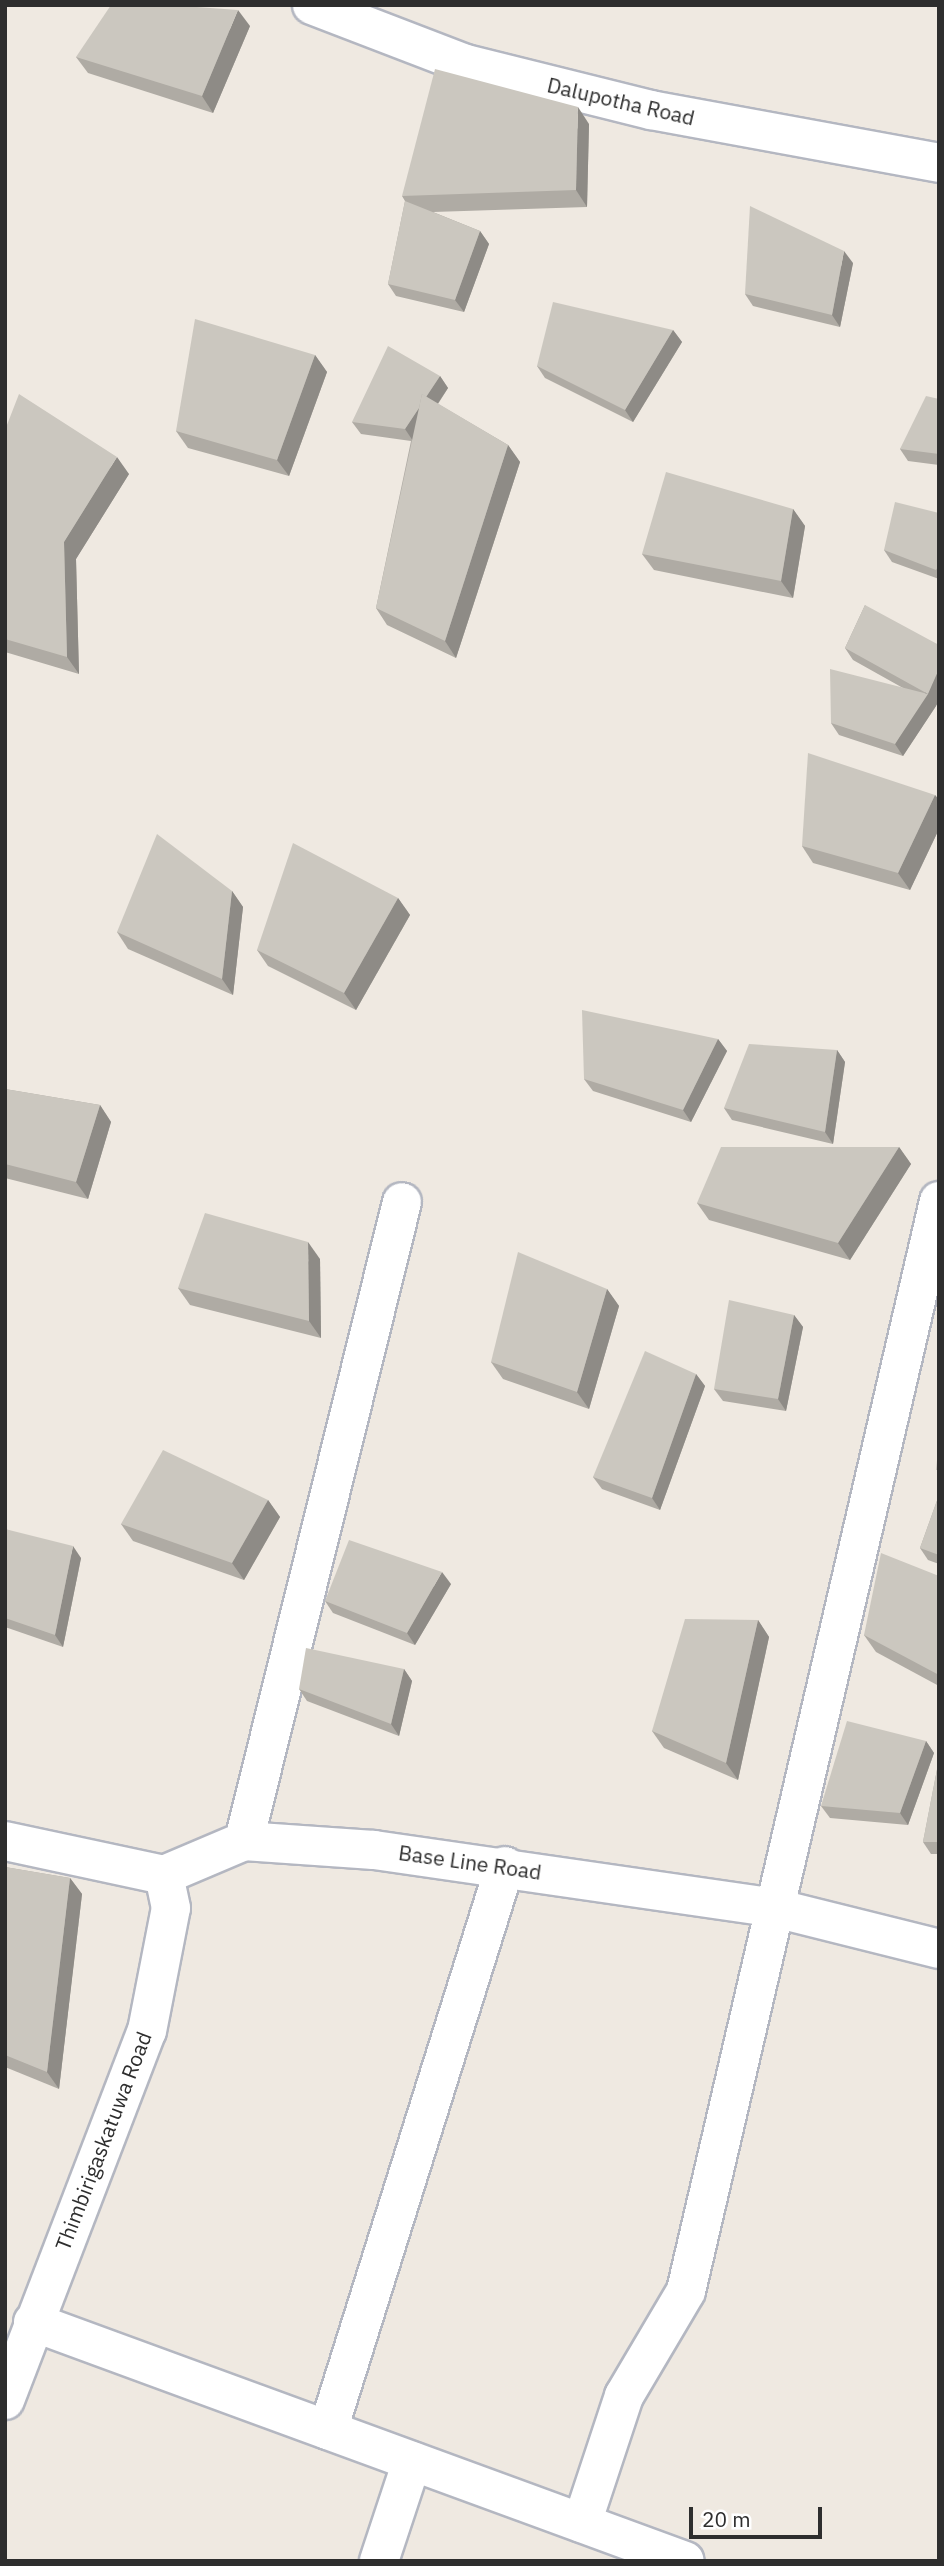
<!DOCTYPE html>
<html>
<head>
<meta charset="utf-8">
<style>
	body { margin:0 }
	#map { position:relative; width:944px; height:2566px; overflow:hidden; background:#efe9e1; font-family:"IBM Plex Sans",sans-serif }
	div>[style] { position:absolute }
	.roads { filter:drop-shadow(2px 0 #b4b7c1) drop-shadow(-2px 0 #b4b7c1) drop-shadow(0 2px #b4b7c1) drop-shadow(0 -2px #b4b7c1) }
	.minor>* { height:38px; margin:-19px; padding:0 19px; transform-origin:19px; border-radius:19px; background:#fff }
	.wall>* { inset:0; background:#afaba4 }
	.shaded-wall>* { inset:0; background:#8e8b86 }
	.building>* { inset:0; background:#cbc7bf }
	span { translate:-50% -50%; white-space:nowrap; text-align:center; line-height:1.15; -webkit-text-stroke:6px #fff; paint-order:stroke }
	.street-label { font-size:21px; color:#2e2e2e }
	.frame { position:absolute; inset:0; border:7px solid #2e2e2e; pointer-events:none }
	.scale { position:absolute; left:689px; top:2507px; width:133px; height:32px; box-sizing:border-box; border:4px solid #2e2e2e; border-top:0; padding-left:9px; font-size:21px; line-height:24px; white-space:nowrap; color:#2e2e2e; -webkit-text-stroke:5px #fff; paint-order:stroke }
</style>
</head>
<body>
<div id="map">
	<div class="roads">
		<div class="minor">
			<i style="left:312px;top:5px;width:165px;rotate:21deg"></i>
			<i style="left:466px;top:64px;width:191px;rotate:14deg"></i>
			<i style="left:651px;top:110px;width:293px;rotate:10.4deg"></i>
			<i style="left:5px;top:1841px;width:163px;rotate:12.1deg"></i>
			<i style="left:164px;top:1875px;width:87px;rotate:-23deg"></i>
			<i style="left:244px;top:1841px;width:130px;rotate:4deg"></i>
			<i style="left:374px;top:1850px;width:405px;rotate:8.2deg"></i>
			<i style="left:775px;top:1908px;width:169px;rotate:14deg"></i>
			<i style="left:244px;top:1841px;width:658px;rotate:-76.11deg"></i>
			<i style="left:33px;top:2322px;width:694px;rotate:20.13deg"></i>
			<i style="left:5px;top:2400px;width:395px;rotate:-69deg"></i>
			<i style="left:147px;top:2031px;width:125px;rotate:-79deg"></i>
			<i style="left:171px;top:1908px;width:34px;rotate:-102deg"></i>
			<i style="left:328px;top:2430px;width:591px;rotate:-72.58deg"></i>
			<i style="left:582px;top:2523px;width:134px;rotate:-71.7deg"></i>
			<i style="left:624px;top:2396px;width:122px;rotate:-59.4deg"></i>
			<i style="left:686px;top:2291px;width:1119px;rotate:-76.93deg"></i>
			<i style="left:379px;top:2561px;width:105px;rotate:-71.7deg"></i>
		</div>
	</div>
	<div class="wall">
		<i style="clip-path:polygon(250px 26px,213px 113px,88px 73px,76px 57px)"></i>
		<i style="clip-path:polygon(589px 124px,587px 207px,433px 212px,480px 231px,489px 244px,464px 312px,396px 296px,388px 284px,405px 201px,402px 196px)"></i>
		<i style="clip-path:polygon(853px 263px,840px 327px,753px 306px,745px 294px)"></i>
		<i style="clip-path:polygon(673px 330px,682px 342px,633px 422px,545px 378px,537px 366px)"></i>
		<i style="clip-path:polygon(315px 355px,327px 372px,289px 476px,188px 448px,176px 431px)"></i>
		<i style="clip-path:polygon(440px 376px,448px 388px,438px 404px,508px 445px,520px 462px,456px 658px,387px 625px,376px 608px,411px 441px,361px 434px,352px 422px)"></i>
		<i style="clip-path:polygon(939px 399px,939px 465px,908px 461px,900px 449px)"></i>
		<i style="clip-path:polygon(5px 430px,129px 474px,76px 559px,79px 674px,5px 652px)"></i>
		<i style="clip-path:polygon(793px 509px,805px 526px,793px 598px,654px 570px,642px 554px)"></i>
		<i style="clip-path:polygon(939px 513px,939px 579px,892px 562px,884px 550px)"></i>
		<i style="clip-path:polygon(865px 605px,936px 706px,903px 756px,839px 735px,831px 723px,903px 688px,853px 660px,845px 648px)"></i>
		<i style="clip-path:polygon(935px 795px,939px 800px,939px 829px,910px 890px,813px 863px,802px 846px)"></i>
		<i style="clip-path:polygon(232px 891px,243px 907px,233px 995px,128px 949px,117px 932px)"></i>
		<i style="clip-path:polygon(398px 898px,410px 915px,356px 1010px,268px 966px,257px 950px)"></i>
		<i style="clip-path:polygon(718px 1039px,727px 1051px,691px 1122px,593px 1091px,584px 1079px)"></i>
		<i style="clip-path:polygon(837px 1050px,845px 1062px,833px 1144px,732px 1120px,724px 1108px)"></i>
		<i style="clip-path:polygon(5px 1089px,100px 1105px,111px 1122px,88px 1199px,5px 1178px)"></i>
		<i style="clip-path:polygon(899px 1147px,911px 1164px,850px 1260px,709px 1220px,697px 1203px)"></i>
		<i style="clip-path:polygon(320px 1259px,321px 1338px,190px 1305px,178px 1288px)"></i>
		<i style="clip-path:polygon(607px 1289px,619px 1306px,589px 1409px,503px 1379px,491px 1362px)"></i>
		<i style="clip-path:polygon(794px 1315px,803px 1327px,786px 1411px,723px 1401px,714px 1389px)"></i>
		<i style="clip-path:polygon(696px 1374px,705px 1386px,660px 1510px,602px 1489px,593px 1477px)"></i>
		<i style="clip-path:polygon(939px 1495px,939px 1564px,928px 1560px,920px 1548px)"></i>
		<i style="clip-path:polygon(268px 1500px,280px 1517px,244px 1580px,133px 1541px,121px 1524px)"></i>
		<i style="clip-path:polygon(5px 1529px,81px 1558px,63px 1647px,5px 1627px)"></i>
		<i style="clip-path:polygon(939px 1576px,939px 1686px,876px 1652px,864px 1635px)"></i>
		<i style="clip-path:polygon(451px 1584px,415px 1645px,333px 1613px,325px 1601px)"></i>
		<i style="clip-path:polygon(758px 1620px,769px 1637px,738px 1780px,664px 1748px,652px 1731px)"></i>
		<i style="clip-path:polygon(404px 1669px,412px 1681px,399px 1736px,307px 1701px,299px 1689px)"></i>
		<i style="clip-path:polygon(926px 1741px,934px 1753px,908px 1825px,830px 1818px,821px 1806px)"></i>
		<i style="clip-path:polygon(939px 1759px,939px 1854px,931px 1854px,923px 1842px)"></i>
		<i style="clip-path:polygon(5px 1867px,70px 1878px,82px 1894px,59px 2089px,5px 2067px)"></i>
	</div>
	<div class="shaded-wall">
		<i style="clip-path:polygon(238px 10px,250px 26px,213px 113px,202px 96px)"></i>
		<i style="clip-path:polygon(578px 107px,589px 124px,587px 207px,576px 190px)"></i>
		<i style="clip-path:polygon(480px 231px,489px 244px,464px 312px,455px 300px)"></i>
		<i style="clip-path:polygon(844px 251px,853px 263px,840px 327px,832px 315px)"></i>
		<i style="clip-path:polygon(673px 330px,682px 342px,633px 422px,625px 410px)"></i>
		<i style="clip-path:polygon(315px 355px,327px 372px,289px 476px,277px 460px)"></i>
		<i style="clip-path:polygon(440px 376px,448px 388px,413px 441px,405px 429px)"></i>
		<i style="clip-path:polygon(508px 445px,520px 462px,456px 658px,445px 641px)"></i>
		<i style="clip-path:polygon(117px 457px,129px 474px,76px 559px,79px 674px,67px 657px,64px 542px)"></i>
		<i style="clip-path:polygon(793px 509px,805px 526px,793px 598px,781px 581px)"></i>
		<i style="clip-path:polygon(939px 669px,939px 701px,936px 706px,903px 756px,895px 744px)"></i>
		<i style="clip-path:polygon(935px 795px,939px 800px,939px 829px,910px 890px,898px 873px)"></i>
		<i style="clip-path:polygon(232px 891px,243px 907px,233px 995px,222px 979px)"></i>
		<i style="clip-path:polygon(398px 898px,410px 915px,356px 1010px,344px 993px)"></i>
		<i style="clip-path:polygon(718px 1039px,727px 1051px,691px 1122px,683px 1110px)"></i>
		<i style="clip-path:polygon(837px 1050px,845px 1062px,833px 1144px,825px 1132px)"></i>
		<i style="clip-path:polygon(100px 1105px,111px 1122px,88px 1199px,76px 1182px)"></i>
		<i style="clip-path:polygon(899px 1147px,911px 1164px,850px 1260px,838px 1243px)"></i>
		<i style="clip-path:polygon(308px 1242px,320px 1259px,321px 1338px,309px 1321px)"></i>
		<i style="clip-path:polygon(607px 1289px,619px 1306px,589px 1409px,577px 1392px)"></i>
		<i style="clip-path:polygon(794px 1315px,803px 1327px,786px 1411px,778px 1399px)"></i>
		<i style="clip-path:polygon(696px 1374px,705px 1386px,660px 1510px,652px 1498px)"></i>
		<i style="clip-path:polygon(268px 1500px,280px 1517px,244px 1580px,232px 1563px)"></i>
		<i style="clip-path:polygon(73px 1546px,81px 1558px,63px 1647px,55px 1635px)"></i>
		<i style="clip-path:polygon(442px 1572px,451px 1584px,415px 1645px,407px 1633px)"></i>
		<i style="clip-path:polygon(758px 1620px,769px 1637px,738px 1780px,726px 1763px)"></i>
		<i style="clip-path:polygon(404px 1669px,412px 1681px,399px 1736px,391px 1724px)"></i>
		<i style="clip-path:polygon(926px 1741px,934px 1753px,908px 1825px,900px 1813px)"></i>
		<i style="clip-path:polygon(70px 1878px,82px 1894px,59px 2089px,47px 2072px)"></i>
	</div>
	<div class="building">
		<i style="clip-path:polygon(111px 5px,169px 5px,238px 10px,202px 96px,76px 57px)"></i>
		<i style="clip-path:polygon(435px 69px,578px 107px,576px 190px,402px 196px)"></i>
		<i style="clip-path:polygon(405px 201px,480px 231px,455px 300px,388px 284px)"></i>
		<i style="clip-path:polygon(750px 206px,844px 251px,832px 315px,745px 294px)"></i>
		<i style="clip-path:polygon(553px 302px,673px 330px,625px 410px,537px 366px)"></i>
		<i style="clip-path:polygon(195px 319px,315px 355px,277px 460px,176px 431px)"></i>
		<i style="clip-path:polygon(388px 346px,440px 376px,426px 397px,422px 394px,419px 408px,405px 429px,352px 422px)"></i>
		<i style="clip-path:polygon(19px 394px,117px 457px,64px 542px,67px 657px,5px 639px,5px 430px)"></i>
		<i style="clip-path:polygon(422px 394px,508px 445px,445px 641px,376px 608px)"></i>
		<i style="clip-path:polygon(926px 396px,939px 399px,939px 454px,900px 449px)"></i>
		<i style="clip-path:polygon(666px 472px,793px 509px,781px 581px,642px 554px)"></i>
		<i style="clip-path:polygon(895px 502px,939px 513px,939px 565px,936px 570px,884px 550px)"></i>
		<i style="clip-path:polygon(865px 605px,939px 645px,939px 669px,928px 694px,895px 744px,831px 723px,830px 669px,928px 694px,845px 648px)"></i>
		<i style="clip-path:polygon(808px 753px,935px 795px,898px 873px,802px 846px)"></i>
		<i style="clip-path:polygon(157px 834px,232px 891px,222px 979px,117px 932px)"></i>
		<i style="clip-path:polygon(293px 843px,398px 898px,344px 993px,257px 950px)"></i>
		<i style="clip-path:polygon(582px 1010px,718px 1039px,683px 1110px,584px 1079px)"></i>
		<i style="clip-path:polygon(749px 1044px,837px 1050px,825px 1132px,724px 1108px)"></i>
		<i style="clip-path:polygon(5px 1089px,100px 1105px,76px 1182px,5px 1164px)"></i>
		<i style="clip-path:polygon(721px 1147px,899px 1147px,838px 1243px,697px 1203px)"></i>
		<i style="clip-path:polygon(205px 1213px,308px 1242px,309px 1321px,178px 1288px)"></i>
		<i style="clip-path:polygon(518px 1252px,607px 1289px,577px 1392px,491px 1362px)"></i>
		<i style="clip-path:polygon(729px 1300px,794px 1315px,778px 1399px,714px 1389px)"></i>
		<i style="clip-path:polygon(645px 1351px,696px 1374px,652px 1498px,593px 1477px)"></i>
		<i style="clip-path:polygon(939px 1441px,939px 1470px,936px 1470px)"></i>
		<i style="clip-path:polygon(163px 1450px,268px 1500px,232px 1563px,121px 1524px)"></i>
		<i style="clip-path:polygon(939px 1495px,939px 1555px,920px 1548px)"></i>
		<i style="clip-path:polygon(5px 1529px,73px 1546px,55px 1635px,5px 1618px)"></i>
		<i style="clip-path:polygon(349px 1540px,442px 1572px,407px 1633px,325px 1601px)"></i>
		<i style="clip-path:polygon(881px 1553px,939px 1576px,939px 1675px,864px 1635px)"></i>
		<i style="clip-path:polygon(685px 1619px,758px 1620px,726px 1763px,652px 1731px)"></i>
		<i style="clip-path:polygon(306px 1648px,404px 1669px,391px 1724px,299px 1689px)"></i>
		<i style="clip-path:polygon(847px 1721px,926px 1741px,900px 1813px,821px 1806px)"></i>
		<i style="clip-path:polygon(939px 1759px,939px 1842px,923px 1842px)"></i>
		<i style="clip-path:polygon(5px 1867px,70px 1878px,47px 2072px,5px 2055px)"></i>
	</div>
	<div class="street-label">
		<span style="left:621px;top:101px;rotate:13deg">Dalupotha Road</span>
		<span style="left:470px;top:1862px;rotate:8deg">Base Line Road</span>
		<span style="left:103px;top:2141px;rotate:-69deg">Thimbirigaskatuwa Road</span>
	</div>
	<div class="frame"></div>
	<div class="scale">20 m</div>
</div>
</body>
</html>
